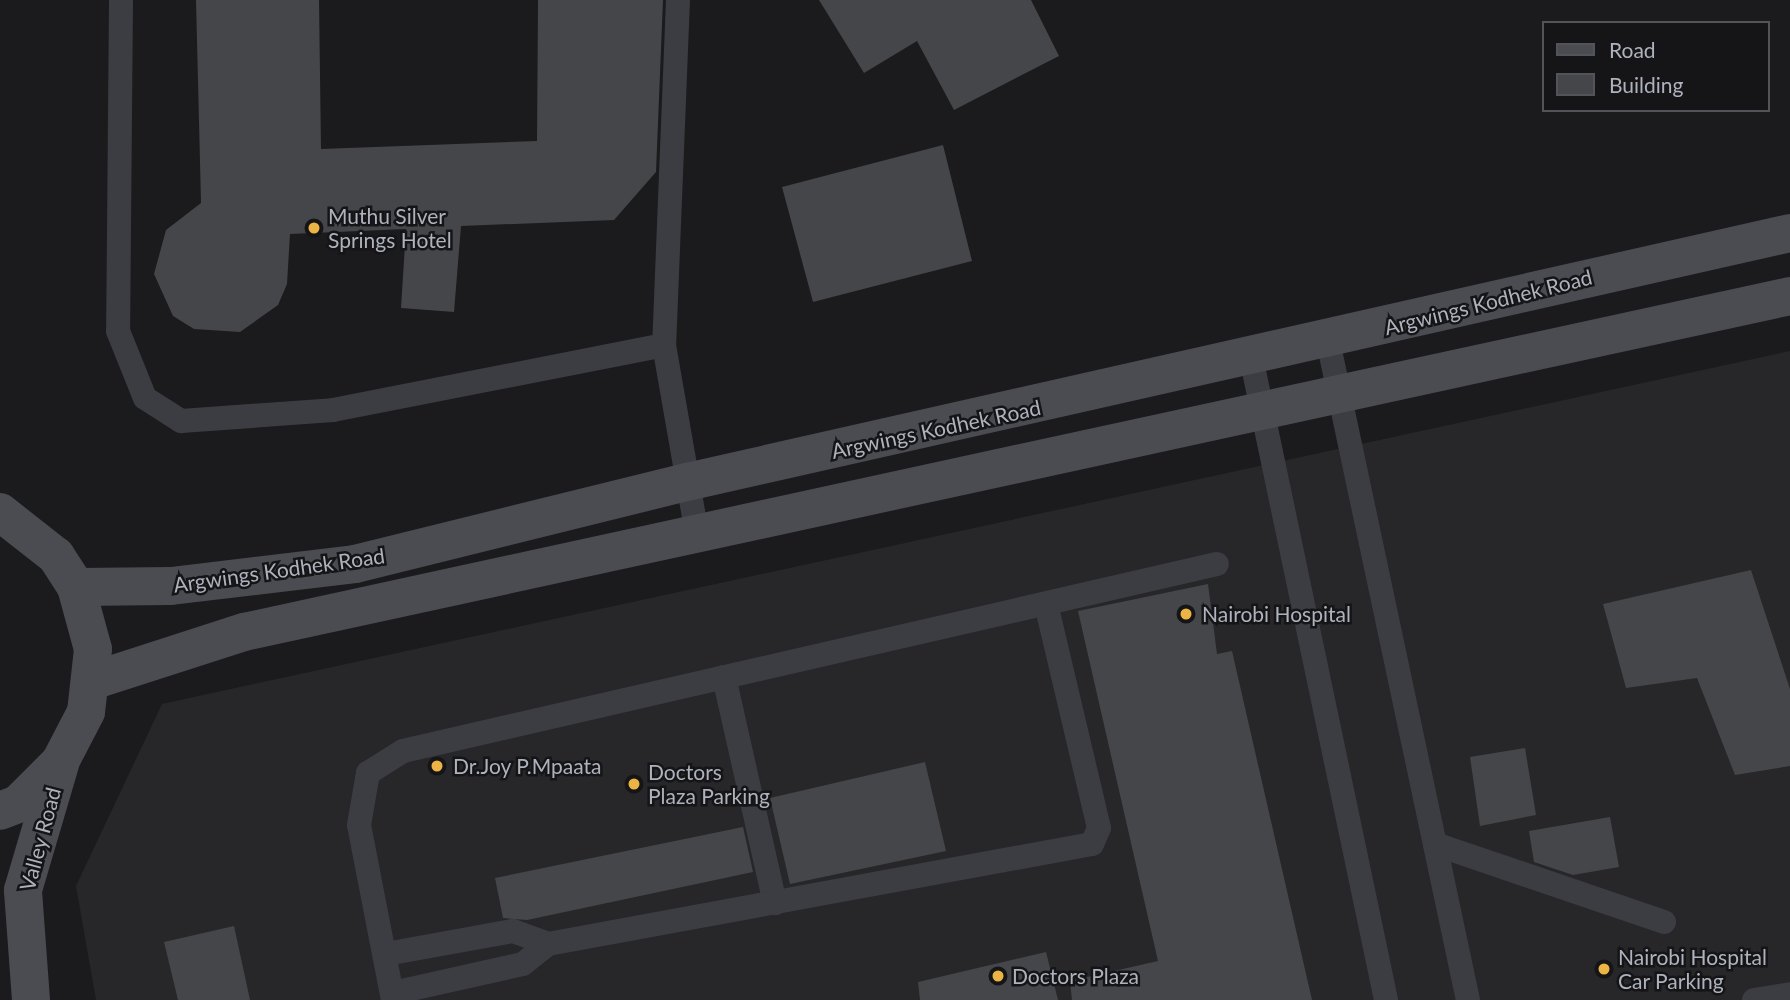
<!DOCTYPE html>
<html>
<head>
<meta charset="utf-8">
<style>
	body { margin:0 }
	#map { position:relative; width:1790px; height:1000px; overflow:hidden; background:#1b1a1d; font-family:Lato,sans-serif }
	div>[style] { position:absolute }
	.built>* { inset:0; background:#27272a }
	.building>* { inset:0; background:#45464a }
	.service>* { height:24px; margin:-12px; padding:0 12px; transform-origin:12px; border-radius:12px; background:#3c3d42 }
	.secondary>* { height:38px; margin:-19px; padding:0 19px; transform-origin:19px; border-radius:19px; background:#4a4c52 }
	.dots>* { width:19px; height:19px; translate:-50% -50%; box-sizing:border-box; border:4px solid #151518; border-radius:50% }
	span { translate:-50% -50%; white-space:nowrap; text-align:center; line-height:1.15; -webkit-text-stroke:5px #151518; paint-order:stroke }
	.poi-label { font-size:21px; color:#aeb2bc }
	.left { translate:0 -50%; text-align:left }
	.street-label { font-size:21px; color:#aeb2bc }
	.legend { position:absolute; left:1542px; top:21px; width:228px; height:91px; box-sizing:border-box; background:#151518; border:2px solid #52545a; margin:0; padding:9px 12px; list-style:none; font-size:21px; color:#aeb2bc }
	.legend li { display:flex; align-items:center; gap:14px; height:35px }
	.legend b { width:35px; border:2px solid #52545a }
</style>
</head>
<body>
<div id="map">
	<div class="built">
		<i style="clip-path:polygon(1790px 351px,1790px 1000px,96px 1000px,76px 886px,162px 704px)"></i>
	</div>
	<div class="building">
		<i style="clip-path:polygon(196px 0,319px 0,321px 149px,537px 141px,538px 0,663px 0,656px 172px,614px 220px,461px 226px,454px 312px,401px 308px,406px 229px,290px 234px,287px 284px,278px 305px,240px 332px,194px 329px,173px 316px,154px 274px,166px 230px,201px 203px)"></i>
		<i style="clip-path:polygon(819px 0,1031px 0,1059px 56px,954px 110px,917px 41px,864px 73px)"></i>
		<i style="clip-path:polygon(943px 145px,972px 261px,813px 302px,782px 187px)"></i>
		<i style="clip-path:polygon(1751px 570px,1790px 689px,1790px 766px,1735px 775px,1697px 678px,1626px 688px,1603px 604px)"></i>
		<i style="clip-path:polygon(1208px 584px,1217px 654px,1232px 651px,1312px 1000px,1072px 1000px,1070px 981px,1158px 961px,1078px 611px)"></i>
		<i style="clip-path:polygon(1525px 748px,1536px 815px,1480px 826px,1470px 757px)"></i>
		<i style="clip-path:polygon(925px 762px,946px 851px,790px 884px,770px 798px)"></i>
		<i style="clip-path:polygon(1610px 817px,1619px 867px,1573px 875px,1534px 862px,1529px 831px)"></i>
		<i style="clip-path:polygon(743px 827px,753px 872px,527px 920px,503px 918px,495px 878px)"></i>
		<i style="clip-path:polygon(234px 926px,250px 1000px,178px 1000px,164px 942px)"></i>
		<i style="clip-path:polygon(1046px 952px,1058px 1000px,920px 1000px,918px 982px)"></i>
	</div>
	<div class="service">
		<i style="left:121px;top:0;width:331px;rotate:90.5deg"></i>
		<i style="left:118px;top:331px;width:72px;rotate:68.1deg"></i>
		<i style="left:145px;top:398px;width:43px;rotate:32.6deg"></i>
		<i style="left:181px;top:421px;width:152px;rotate:-4.1deg"></i>
		<i style="left:333px;top:410px;width:337px;rotate:-11.1deg"></i>
		<i style="left:678px;top:0;width:345px;rotate:92.3deg"></i>
		<i style="left:664px;top:345px;width:192px;rotate:80.1deg"></i>
		<i style="left:1328px;top:341px;width:674px;rotate:78.01deg"></i>
		<i style="left:1251px;top:357px;width:657px;rotate:78.14deg"></i>
		<i style="left:724px;top:677px;width:232px;rotate:77.3deg"></i>
		<i style="left:1435px;top:844px;width:242px;rotate:18.8deg"></i>
		<i style="left:386px;top:954px;width:129px;rotate:-10.3deg"></i>
		<i style="left:513px;top:931px;width:37px;rotate:20deg"></i>
		<i style="left:393px;top:993px;width:133px;rotate:-12.6deg"></i>
		<i style="left:523px;top:964px;width:32px;rotate:-39deg"></i>
		<i style="left:548px;top:944px;width:553px;rotate:-10.42deg"></i>
		<i style="left:1092px;top:844px;width:17px;rotate:-66deg"></i>
		<i style="left:1099px;top:828px;width:230px;rotate:-103.3deg"></i>
		<i style="left:393px;top:1000px;width:178px;rotate:-101deg"></i>
		<i style="left:359px;top:825px;width:53px;rotate:-80.2deg"></i>
		<i style="left:368px;top:773px;width:41px;rotate:-32.2deg"></i>
		<i style="left:403px;top:751px;width:835px;rotate:-12.94deg"></i>
		<i style="left:1754px;top:1000px;width:36px;rotate:-9deg"></i>
	</div>
	<div class="secondary">
		<i style="left:0;top:512px;width:71px;rotate:38.2deg"></i>
		<i style="left:56px;top:556px;width:37px;rotate:57deg"></i>
		<i style="left:76px;top:587px;width:64px;rotate:74.7deg"></i>
		<i style="left:93px;top:649px;width:63px;rotate:96.3deg"></i>
		<i style="left:86px;top:712px;width:56px;rotate:117.5deg"></i>
		<i style="left:60px;top:762px;width:59px;rotate:135deg"></i>
		<i style="left:18px;top:804px;width:19px;rotate:159deg"></i>
		<i style="left:76px;top:587px;width:95px;rotate:-0.6deg"></i>
		<i style="left:171px;top:586px;width:185px;rotate:-6.8deg"></i>
		<i style="left:355px;top:564px;width:342px;rotate:-13.9deg"></i>
		<i style="left:687px;top:482px;width:1131px;rotate:-12.72deg"></i>
		<i style="left:92px;top:681px;width:160px;rotate:-17.9deg"></i>
		<i style="left:244px;top:632px;width:1582px;rotate:-12.26deg"></i>
		<i style="left:31px;top:1000px;width:110px;rotate:-94.2deg"></i>
		<i style="left:23px;top:890px;width:131px;rotate:-73.6deg"></i>
	</div>
	<div class="dots">
		<i style="left:314px;top:228px;background:#ebb444"></i>
		<i style="left:1186px;top:614px;background:#ebb444"></i>
		<i style="left:437px;top:766px;background:#ebb444"></i>
		<i style="left:634px;top:784px;background:#ebb444"></i>
		<i style="left:1604px;top:969px;background:#ebb444"></i>
		<i style="left:998px;top:976px;background:#ebb444"></i>
	</div>
	<div class="poi-label">
		<span class="left" style="left:328px;top:228px">Muthu Silver<br>Springs Hotel</span>
		<span class="left" style="left:1202px;top:614px">Nairobi Hospital</span>
		<span class="left" style="left:453px;top:766px">Dr.Joy P.Mpaata</span>
		<span class="left" style="left:648px;top:784px">Doctors<br>Plaza Parking</span>
		<span class="left" style="left:1618px;top:969px">Nairobi Hospital<br>Car Parking</span>
		<span class="left" style="left:1012px;top:976px">Doctors Plaza</span>
	</div>
	<div class="street-label">
		<span style="left:1488px;top:302px;rotate:-14deg">Argwings Kodhek Road</span>
		<span style="left:936px;top:429px;rotate:-12deg">Argwings Kodhek Road</span>
		<span style="left:279px;top:570px;rotate:-8deg">Argwings Kodhek Road</span>
		<span style="left:40px;top:839px;rotate:-75deg">Valley Road</span>
	</div>
	<ul class="legend">
	<li><b style="height:9px;background:#4a4c52"></b>Road</li>
	<li><b style="height:19px;background:#45464a"></b>Building</li>
	</ul>
</div>
</body>
</html>
